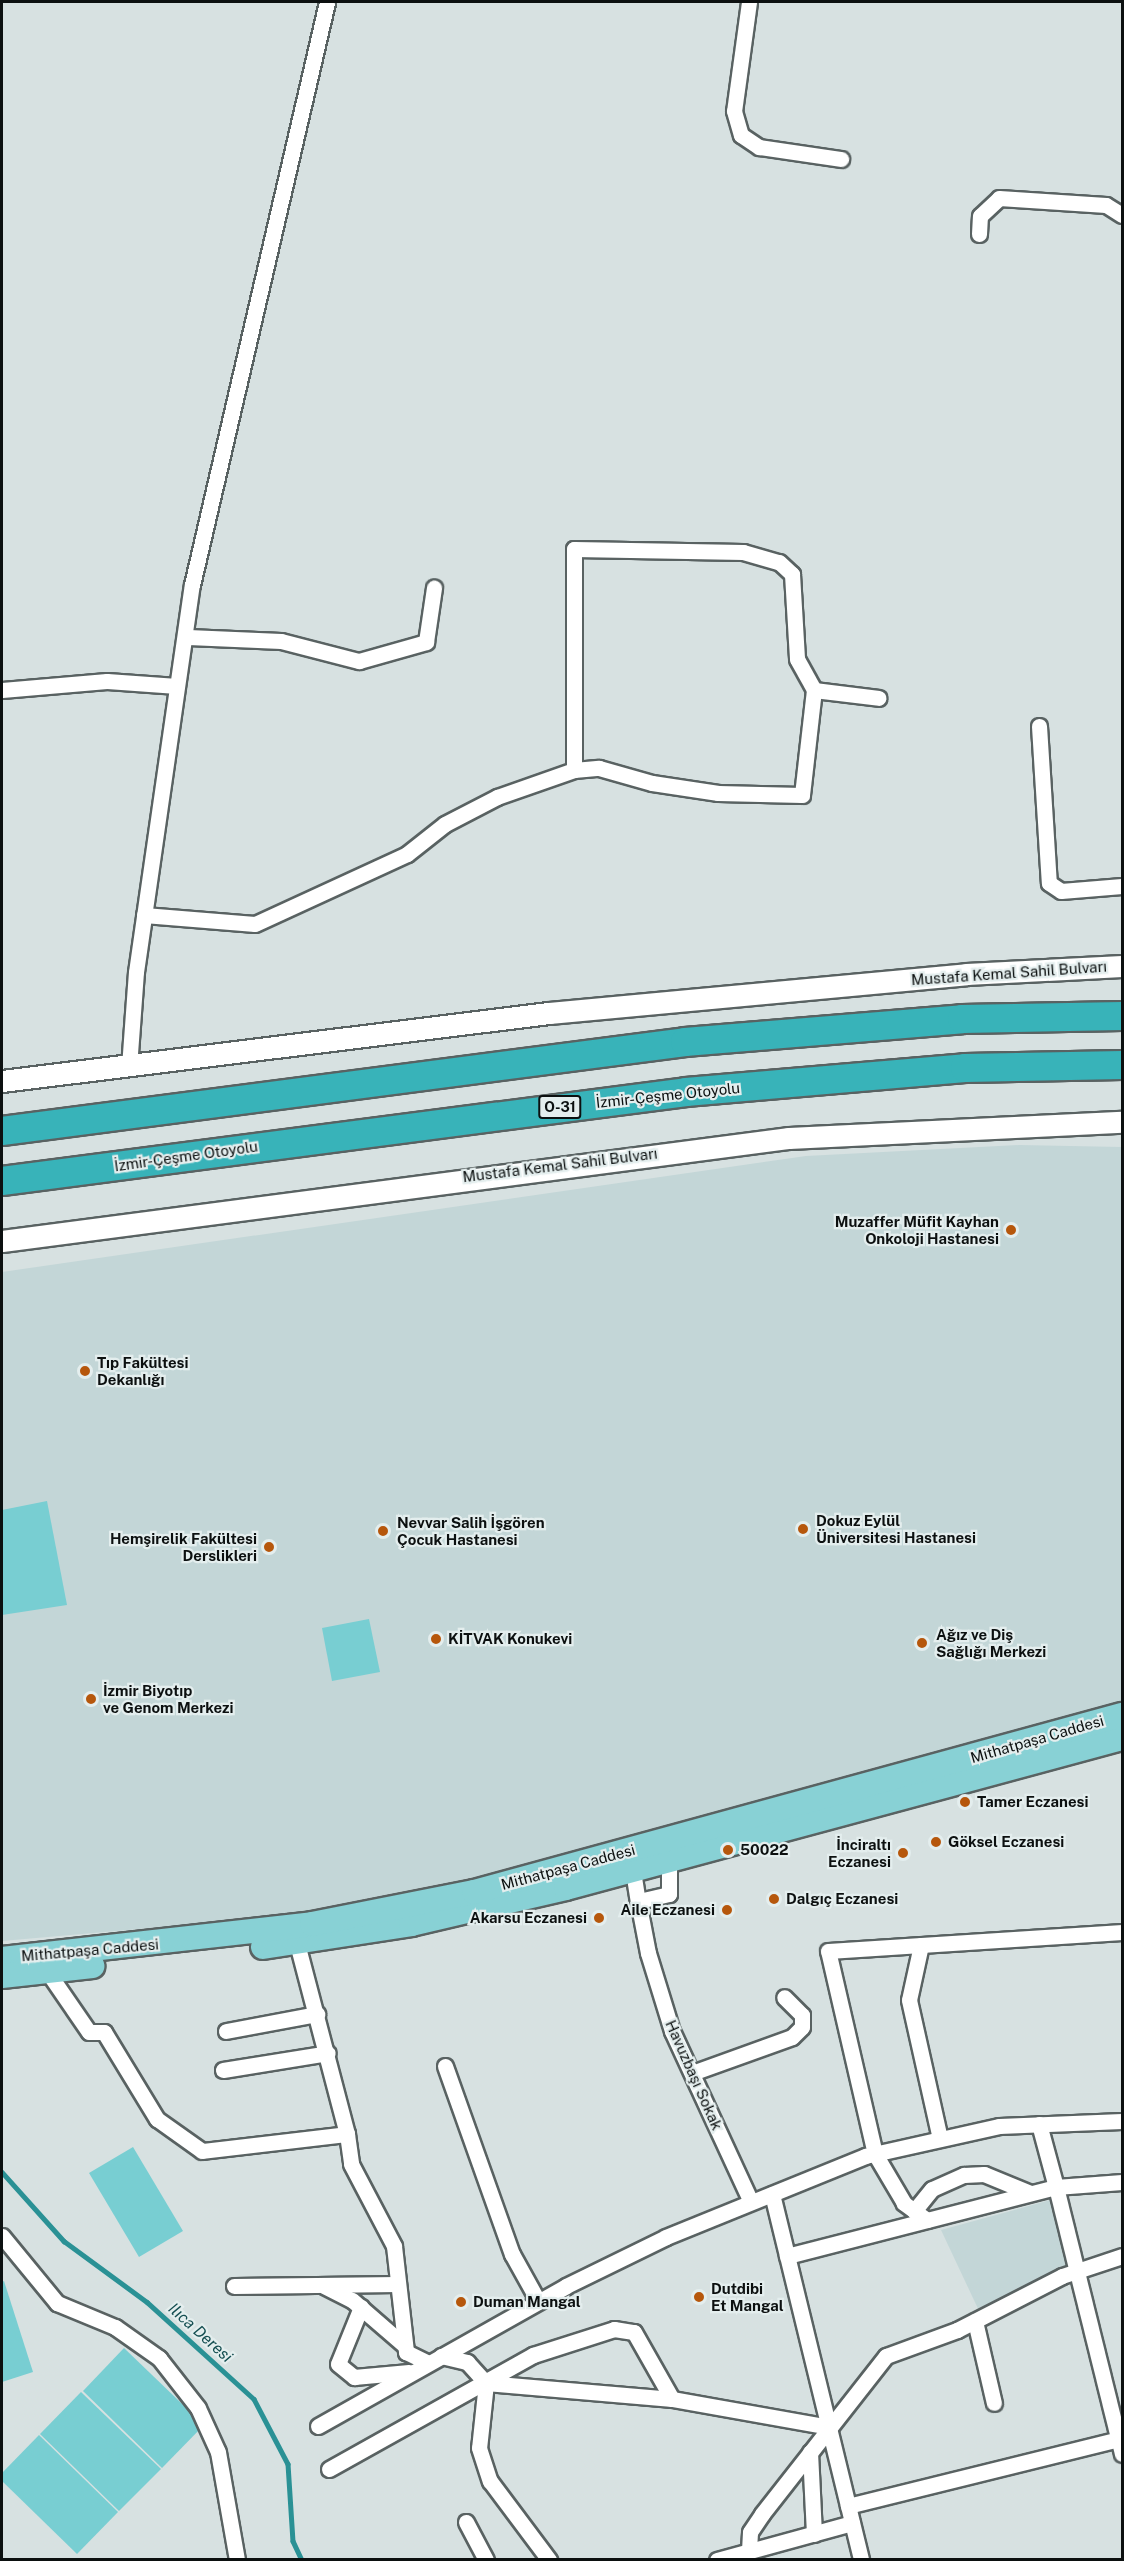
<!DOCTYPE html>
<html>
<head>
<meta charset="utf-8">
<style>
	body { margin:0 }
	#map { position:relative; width:1124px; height:2561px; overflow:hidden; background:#d7e1e1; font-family:"Public Sans",sans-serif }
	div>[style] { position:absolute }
	.built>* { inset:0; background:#c3d6d7 }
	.green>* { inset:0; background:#78ced2 }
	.stream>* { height:4.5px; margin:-2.25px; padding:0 2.25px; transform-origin:2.25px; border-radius:2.25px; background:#2a9195 }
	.roads { filter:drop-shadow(2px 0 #596262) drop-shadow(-2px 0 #596262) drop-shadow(0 2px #596262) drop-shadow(0 -2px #596262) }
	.street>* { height:15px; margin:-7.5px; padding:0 7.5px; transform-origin:7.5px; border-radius:7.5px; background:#fff }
	.secondary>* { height:21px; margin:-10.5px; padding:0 10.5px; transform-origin:10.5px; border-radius:10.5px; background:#fff }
	.primary>* { height:24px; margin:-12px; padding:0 12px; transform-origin:12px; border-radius:12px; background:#88d1d5 }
	.highway>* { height:28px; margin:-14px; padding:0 14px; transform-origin:14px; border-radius:14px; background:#38b3b9 }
	.dots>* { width:16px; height:16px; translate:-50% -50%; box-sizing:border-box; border:3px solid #e4eeee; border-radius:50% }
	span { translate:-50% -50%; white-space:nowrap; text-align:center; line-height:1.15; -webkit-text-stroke:4.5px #e4eeee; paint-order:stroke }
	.shield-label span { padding:2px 4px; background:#e4eeee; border:2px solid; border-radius:4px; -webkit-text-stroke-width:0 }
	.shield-label { font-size:14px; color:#0c1010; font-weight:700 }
	.street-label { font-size:15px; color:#0c1010 }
	.poi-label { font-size:15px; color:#0c1010; font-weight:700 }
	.right { translate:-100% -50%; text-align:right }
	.left { translate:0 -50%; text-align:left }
	.water-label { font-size:16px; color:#154e51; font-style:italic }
	.frame { position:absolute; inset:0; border:3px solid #0c1010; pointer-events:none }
</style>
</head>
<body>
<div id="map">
	<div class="built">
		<i style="clip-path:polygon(1019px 1145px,1122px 1147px,1122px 1702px,525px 1867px,276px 1917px,2px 1941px,2px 1272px,806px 1156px)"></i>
		<i style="clip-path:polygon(1054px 2199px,1070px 2268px,981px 2315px,941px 2230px)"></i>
	</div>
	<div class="green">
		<i style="clip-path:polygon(47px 1501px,67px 1605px,2px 1615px,2px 1510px)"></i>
		<i style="clip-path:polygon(369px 1619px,380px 1672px,332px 1681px,322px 1628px)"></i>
		<i style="clip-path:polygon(133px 2147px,183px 2231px,139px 2257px,89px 2173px)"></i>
		<i style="clip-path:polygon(4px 2281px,33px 2372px,2px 2382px,2px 2282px)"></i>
		<i style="clip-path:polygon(124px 2348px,204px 2425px,162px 2468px,83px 2391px)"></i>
		<i style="clip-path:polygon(81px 2392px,161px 2469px,119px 2511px,40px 2434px)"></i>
		<i style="clip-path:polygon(39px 2435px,118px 2512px,77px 2554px,2px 2481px,2px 2473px)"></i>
	</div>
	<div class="stream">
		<i style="left:2px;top:2172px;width:93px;rotate:48.1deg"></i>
		<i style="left:64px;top:2241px;width:103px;rotate:36.3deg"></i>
		<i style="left:147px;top:2302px;width:144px;rotate:42.2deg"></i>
		<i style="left:254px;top:2399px;width:73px;rotate:62.4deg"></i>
		<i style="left:288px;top:2464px;width:77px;rotate:86.3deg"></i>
		<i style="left:293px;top:2541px;width:21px;rotate:65deg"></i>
	</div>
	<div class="roads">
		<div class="street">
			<i style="left:749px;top:2px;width:110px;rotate:97.8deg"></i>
			<i style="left:734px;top:111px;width:25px;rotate:74deg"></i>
			<i style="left:741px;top:135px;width:22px;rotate:34deg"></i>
			<i style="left:759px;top:147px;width:83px;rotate:8.3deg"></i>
			<i style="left:979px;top:234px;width:18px;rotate:-87deg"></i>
			<i style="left:980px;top:216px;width:26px;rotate:-43deg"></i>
			<i style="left:999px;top:198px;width:107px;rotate:3.7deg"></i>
			<i style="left:1106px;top:205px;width:19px;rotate:32deg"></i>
			<i style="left:188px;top:637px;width:93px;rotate:2.5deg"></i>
			<i style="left:281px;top:641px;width:81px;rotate:14.4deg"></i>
			<i style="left:359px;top:661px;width:70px;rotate:-15.8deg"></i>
			<i style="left:426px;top:642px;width:55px;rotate:-81.6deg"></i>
			<i style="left:2px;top:690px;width:105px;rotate:-4.9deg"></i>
			<i style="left:107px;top:681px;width:70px;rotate:4.1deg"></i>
			<i style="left:1039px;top:726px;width:157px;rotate:86.4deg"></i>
			<i style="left:1049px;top:883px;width:14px;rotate:34deg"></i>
			<i style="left:1061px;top:891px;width:61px;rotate:-4.7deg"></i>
			<i style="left:574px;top:770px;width:25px;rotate:-5deg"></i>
			<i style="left:599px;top:768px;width:55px;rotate:15.8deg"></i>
			<i style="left:652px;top:783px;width:67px;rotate:8.6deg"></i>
			<i style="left:718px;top:793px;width:84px;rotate:1.4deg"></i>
			<i style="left:802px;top:795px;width:106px;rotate:-83.5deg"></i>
			<i style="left:144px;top:915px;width:111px;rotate:4.6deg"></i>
			<i style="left:255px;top:924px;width:167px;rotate:-24.7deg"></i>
			<i style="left:407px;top:854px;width:48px;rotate:-38.3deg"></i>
			<i style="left:445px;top:824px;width:59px;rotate:-27.4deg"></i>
			<i style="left:497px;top:797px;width:82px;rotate:-19.3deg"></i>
			<i style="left:574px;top:770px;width:221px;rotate:-90deg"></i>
			<i style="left:574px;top:549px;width:169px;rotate:1deg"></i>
			<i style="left:743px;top:552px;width:37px;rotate:16deg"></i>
			<i style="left:779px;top:562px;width:18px;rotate:43deg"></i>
			<i style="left:792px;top:574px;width:85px;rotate:86.6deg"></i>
			<i style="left:797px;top:659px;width:35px;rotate:61deg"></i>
			<i style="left:814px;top:690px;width:65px;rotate:7deg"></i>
			<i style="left:129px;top:1067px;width:95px;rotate:-85.8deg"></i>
			<i style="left:136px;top:972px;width:391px;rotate:-81.8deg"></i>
			<i style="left:192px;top:585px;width:598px;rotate:-76.96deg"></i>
			<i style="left:669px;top:1861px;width:33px;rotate:90deg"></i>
			<i style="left:669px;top:1894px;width:32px;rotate:167deg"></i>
			<i style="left:638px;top:1901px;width:53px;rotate:79.1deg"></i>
			<i style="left:648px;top:1953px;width:82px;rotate:72.9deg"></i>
			<i style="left:672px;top:2031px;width:188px;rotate:65.2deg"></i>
			<i style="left:633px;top:1871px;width:30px;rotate:81deg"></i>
			<i style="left:921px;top:1945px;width:56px;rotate:102.3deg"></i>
			<i style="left:909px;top:2000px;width:142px;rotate:77.4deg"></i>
			<i style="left:47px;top:1971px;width:74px;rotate:55.5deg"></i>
			<i style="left:89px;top:2032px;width:15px"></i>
			<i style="left:104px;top:2032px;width:102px;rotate:58.7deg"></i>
			<i style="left:157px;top:2119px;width:55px;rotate:35.4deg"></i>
			<i style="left:202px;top:2151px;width:146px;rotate:-6.7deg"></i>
			<i style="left:347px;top:2134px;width:197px;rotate:-104.7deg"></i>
			<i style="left:226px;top:2031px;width:93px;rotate:-10.6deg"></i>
			<i style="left:445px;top:2066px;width:200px;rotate:70.4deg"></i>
			<i style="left:512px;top:2254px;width:54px;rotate:61deg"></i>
			<i style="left:223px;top:2070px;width:106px;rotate:-9.2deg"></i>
			<i style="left:692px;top:2073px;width:106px;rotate:-19.8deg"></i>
			<i style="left:792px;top:2037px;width:14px;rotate:-45deg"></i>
			<i style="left:802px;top:2027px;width:12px;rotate:-90deg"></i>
			<i style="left:802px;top:2015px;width:25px;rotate:-135deg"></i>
			<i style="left:1039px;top:2124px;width:65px;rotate:74.9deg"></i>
			<i style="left:1056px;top:2187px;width:66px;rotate:-4.3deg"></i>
			<i style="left:347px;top:2134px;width:30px;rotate:82deg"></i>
			<i style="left:351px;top:2164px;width:93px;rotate:62.3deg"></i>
			<i style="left:394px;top:2246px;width:107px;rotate:83.5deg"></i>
			<i style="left:406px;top:2352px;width:25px;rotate:26deg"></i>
			<i style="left:772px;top:2194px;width:377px;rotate:76.3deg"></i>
			<i style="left:914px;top:2211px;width:28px;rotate:-51deg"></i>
			<i style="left:932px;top:2189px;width:35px;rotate:-24deg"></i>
			<i style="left:964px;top:2175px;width:20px;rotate:-3deg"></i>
			<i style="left:984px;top:2174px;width:50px;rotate:22.4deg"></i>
			<i style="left:927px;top:2220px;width:29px;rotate:-144deg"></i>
			<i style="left:904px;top:2203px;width:57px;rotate:-120.6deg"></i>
			<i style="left:875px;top:2154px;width:208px;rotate:-103deg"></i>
			<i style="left:828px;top:1951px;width:295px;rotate:-3.7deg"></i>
			<i style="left:2px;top:2236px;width:87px;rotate:50.6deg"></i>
			<i style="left:57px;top:2303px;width:63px;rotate:22.5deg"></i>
			<i style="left:115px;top:2327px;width:54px;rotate:35.2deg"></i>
			<i style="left:159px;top:2358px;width:63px;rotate:52deg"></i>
			<i style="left:198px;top:2408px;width:48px;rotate:65.6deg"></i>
			<i style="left:218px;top:2452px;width:110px;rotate:80deg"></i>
			<i style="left:787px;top:2256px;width:278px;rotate:-14.4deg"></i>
			<i style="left:1056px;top:2187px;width:275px;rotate:76.1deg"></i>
			<i style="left:234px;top:2286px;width:164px;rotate:-0.7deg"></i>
			<i style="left:324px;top:2286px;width:31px;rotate:27deg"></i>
			<i style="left:352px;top:2300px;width:69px;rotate:40.9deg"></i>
			<i style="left:361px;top:2307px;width:61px;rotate:112deg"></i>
			<i style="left:338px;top:2364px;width:21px;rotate:39deg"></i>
			<i style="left:354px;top:2377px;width:55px;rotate:-5.2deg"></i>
			<i style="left:975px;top:2321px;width:84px;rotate:77deg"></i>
			<i style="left:441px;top:2356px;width:27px;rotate:13deg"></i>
			<i style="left:467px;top:2362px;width:28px;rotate:48deg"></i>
			<i style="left:486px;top:2383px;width:187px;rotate:4.9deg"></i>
			<i style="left:486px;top:2383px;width:65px;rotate:96.1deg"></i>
			<i style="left:479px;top:2448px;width:35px;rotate:72deg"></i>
			<i style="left:490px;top:2481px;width:99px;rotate:53.2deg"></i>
			<i style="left:318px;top:2426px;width:285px;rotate:-29.4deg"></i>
			<i style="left:566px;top:2286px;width:111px;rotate:-26.1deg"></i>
			<i style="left:666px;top:2237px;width:215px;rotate:-22.1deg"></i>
			<i style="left:865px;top:2156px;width:137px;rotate:-12.6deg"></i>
			<i style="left:999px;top:2126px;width:123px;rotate:-2.3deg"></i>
			<i style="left:810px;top:2452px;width:82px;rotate:87.2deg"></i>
			<i style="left:329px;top:2469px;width:234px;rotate:-29.2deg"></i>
			<i style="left:533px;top:2355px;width:85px;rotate:-17.8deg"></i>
			<i style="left:614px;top:2329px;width:20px;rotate:9deg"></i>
			<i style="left:634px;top:2332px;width:77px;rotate:60.4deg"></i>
			<i style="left:672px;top:2399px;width:159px;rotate:10.1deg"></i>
			<i style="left:848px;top:2506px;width:278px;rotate:-13.9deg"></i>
			<i style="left:466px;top:2522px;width:43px;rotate:62.2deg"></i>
			<i style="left:749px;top:2551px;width:19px;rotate:-87deg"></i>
			<i style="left:750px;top:2532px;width:22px;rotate:-56deg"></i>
			<i style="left:762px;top:2514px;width:201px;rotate:-51.9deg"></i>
			<i style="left:886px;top:2356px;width:76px;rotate:-20.1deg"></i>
			<i style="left:957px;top:2330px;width:118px;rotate:-27.2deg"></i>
			<i style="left:1062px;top:2276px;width:63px;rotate:-18.4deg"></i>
			<i style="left:717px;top:2560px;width:140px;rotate:-15.3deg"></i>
		</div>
		<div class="secondary">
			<i style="left:2px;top:1081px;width:551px;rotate:-7.09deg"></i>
			<i style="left:549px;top:1013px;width:419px;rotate:-5.3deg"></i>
			<i style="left:966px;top:974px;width:156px;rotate:-2.9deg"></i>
			<i style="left:2px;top:1241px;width:794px;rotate:-7.46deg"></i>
			<i style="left:789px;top:1138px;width:333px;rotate:-2.8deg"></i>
		</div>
		<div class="primary">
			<i style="left:263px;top:1947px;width:150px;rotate:-8.8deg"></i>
			<i style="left:411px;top:1924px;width:159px;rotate:-13.1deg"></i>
			<i style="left:566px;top:1888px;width:576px;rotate:-15.1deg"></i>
			<i style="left:2px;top:1959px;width:312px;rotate:-6.4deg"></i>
			<i style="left:312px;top:1924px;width:165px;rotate:-11.2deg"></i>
			<i style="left:474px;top:1892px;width:672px;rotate:-15.28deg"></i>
			<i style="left:2px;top:1976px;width:91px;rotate:-6.3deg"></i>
		</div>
		<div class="highway">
			<i style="left:2px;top:1131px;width:689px;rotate:-7.42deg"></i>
			<i style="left:685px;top:1042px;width:278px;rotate:-4.7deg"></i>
			<i style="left:962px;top:1019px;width:160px;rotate:-1.1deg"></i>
			<i style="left:2px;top:1181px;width:690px;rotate:-7.41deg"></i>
			<i style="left:686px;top:1092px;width:280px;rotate:-4.9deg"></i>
			<i style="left:965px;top:1068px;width:157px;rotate:-1.1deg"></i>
		</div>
	</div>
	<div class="dots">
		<i style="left:1011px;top:1230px;background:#b6570c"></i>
		<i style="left:85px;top:1371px;background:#b6570c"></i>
		<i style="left:803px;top:1529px;background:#b6570c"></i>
		<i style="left:383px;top:1531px;background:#b6570c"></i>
		<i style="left:269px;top:1547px;background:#b6570c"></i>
		<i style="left:436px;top:1639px;background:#b6570c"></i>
		<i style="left:922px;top:1643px;background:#b6570c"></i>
		<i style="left:91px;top:1699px;background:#b6570c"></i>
		<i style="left:965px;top:1802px;background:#b6570c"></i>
		<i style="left:936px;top:1842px;background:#b6570c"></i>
		<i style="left:728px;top:1850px;background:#b6570c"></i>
		<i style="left:903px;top:1853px;background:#b6570c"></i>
		<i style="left:774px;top:1899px;background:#b6570c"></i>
		<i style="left:727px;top:1910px;background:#b6570c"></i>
		<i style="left:599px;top:1918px;background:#b6570c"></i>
		<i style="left:699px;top:2297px;background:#b6570c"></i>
		<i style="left:461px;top:2302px;background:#b6570c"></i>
	</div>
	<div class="shield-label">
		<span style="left:560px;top:1107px">O-31</span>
	</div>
	<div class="street-label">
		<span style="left:1009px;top:973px;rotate:-4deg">Mustafa Kemal Sahil Bulvarı</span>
		<span style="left:668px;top:1095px;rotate:-6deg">İzmir-Çeşme Otoyolu</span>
		<span style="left:186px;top:1156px;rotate:-8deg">İzmir-Çeşme Otoyolu</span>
		<span style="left:560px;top:1165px;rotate:-7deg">Mustafa Kemal Sahil Bulvarı</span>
		<span style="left:1037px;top:1739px;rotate:-16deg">Mithatpaşa Caddesi</span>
		<span style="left:568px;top:1867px;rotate:-15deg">Mithatpaşa Caddesi</span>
		<span style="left:90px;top:1950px;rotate:-5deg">Mithatpaşa Caddesi</span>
		<span style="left:694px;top:2075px;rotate:66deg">Havuzbaşı Sokak</span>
	</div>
	<div class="poi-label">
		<span class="right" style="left:999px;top:1230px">Muzaffer Müfit Kayhan<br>Onkoloji Hastanesi</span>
		<span class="left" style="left:97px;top:1371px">Tıp Fakültesi<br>Dekanlığı</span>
		<span class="left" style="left:816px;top:1529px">Dokuz Eylül<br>Üniversitesi Hastanesi</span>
		<span class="left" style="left:397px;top:1531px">Nevvar Salih İşgören<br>Çocuk Hastanesi</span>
		<span class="right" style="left:257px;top:1547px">Hemşirelik Fakültesi<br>Derslikleri</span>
		<span class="left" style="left:936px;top:1643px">Ağız ve Diş<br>Sağlığı Merkezi</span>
		<span class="left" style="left:448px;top:1639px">KİTVAK Konukevi</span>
		<span class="left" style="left:103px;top:1699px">İzmir Biyotıp<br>ve Genom Merkezi</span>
		<span class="left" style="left:977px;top:1802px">Tamer Eczanesi</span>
		<span class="left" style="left:948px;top:1842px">Göksel Eczanesi</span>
		<span class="right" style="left:891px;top:1853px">İnciraltı<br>Eczanesi</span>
		<span class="left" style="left:740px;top:1850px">50022</span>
		<span class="left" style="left:786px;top:1899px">Dalgıç Eczanesi</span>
		<span class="right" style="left:715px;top:1910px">Aile Eczanesi</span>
		<span class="right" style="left:587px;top:1918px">Akarsu Eczanesi</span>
		<span class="left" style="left:711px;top:2297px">Dutdibi<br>Et Mangal</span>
		<span class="left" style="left:473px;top:2302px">Duman Mangal</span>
	</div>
	<div class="water-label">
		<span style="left:200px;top:2333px;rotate:42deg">Ilıca Deresi</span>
	</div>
	<div class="frame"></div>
</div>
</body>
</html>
